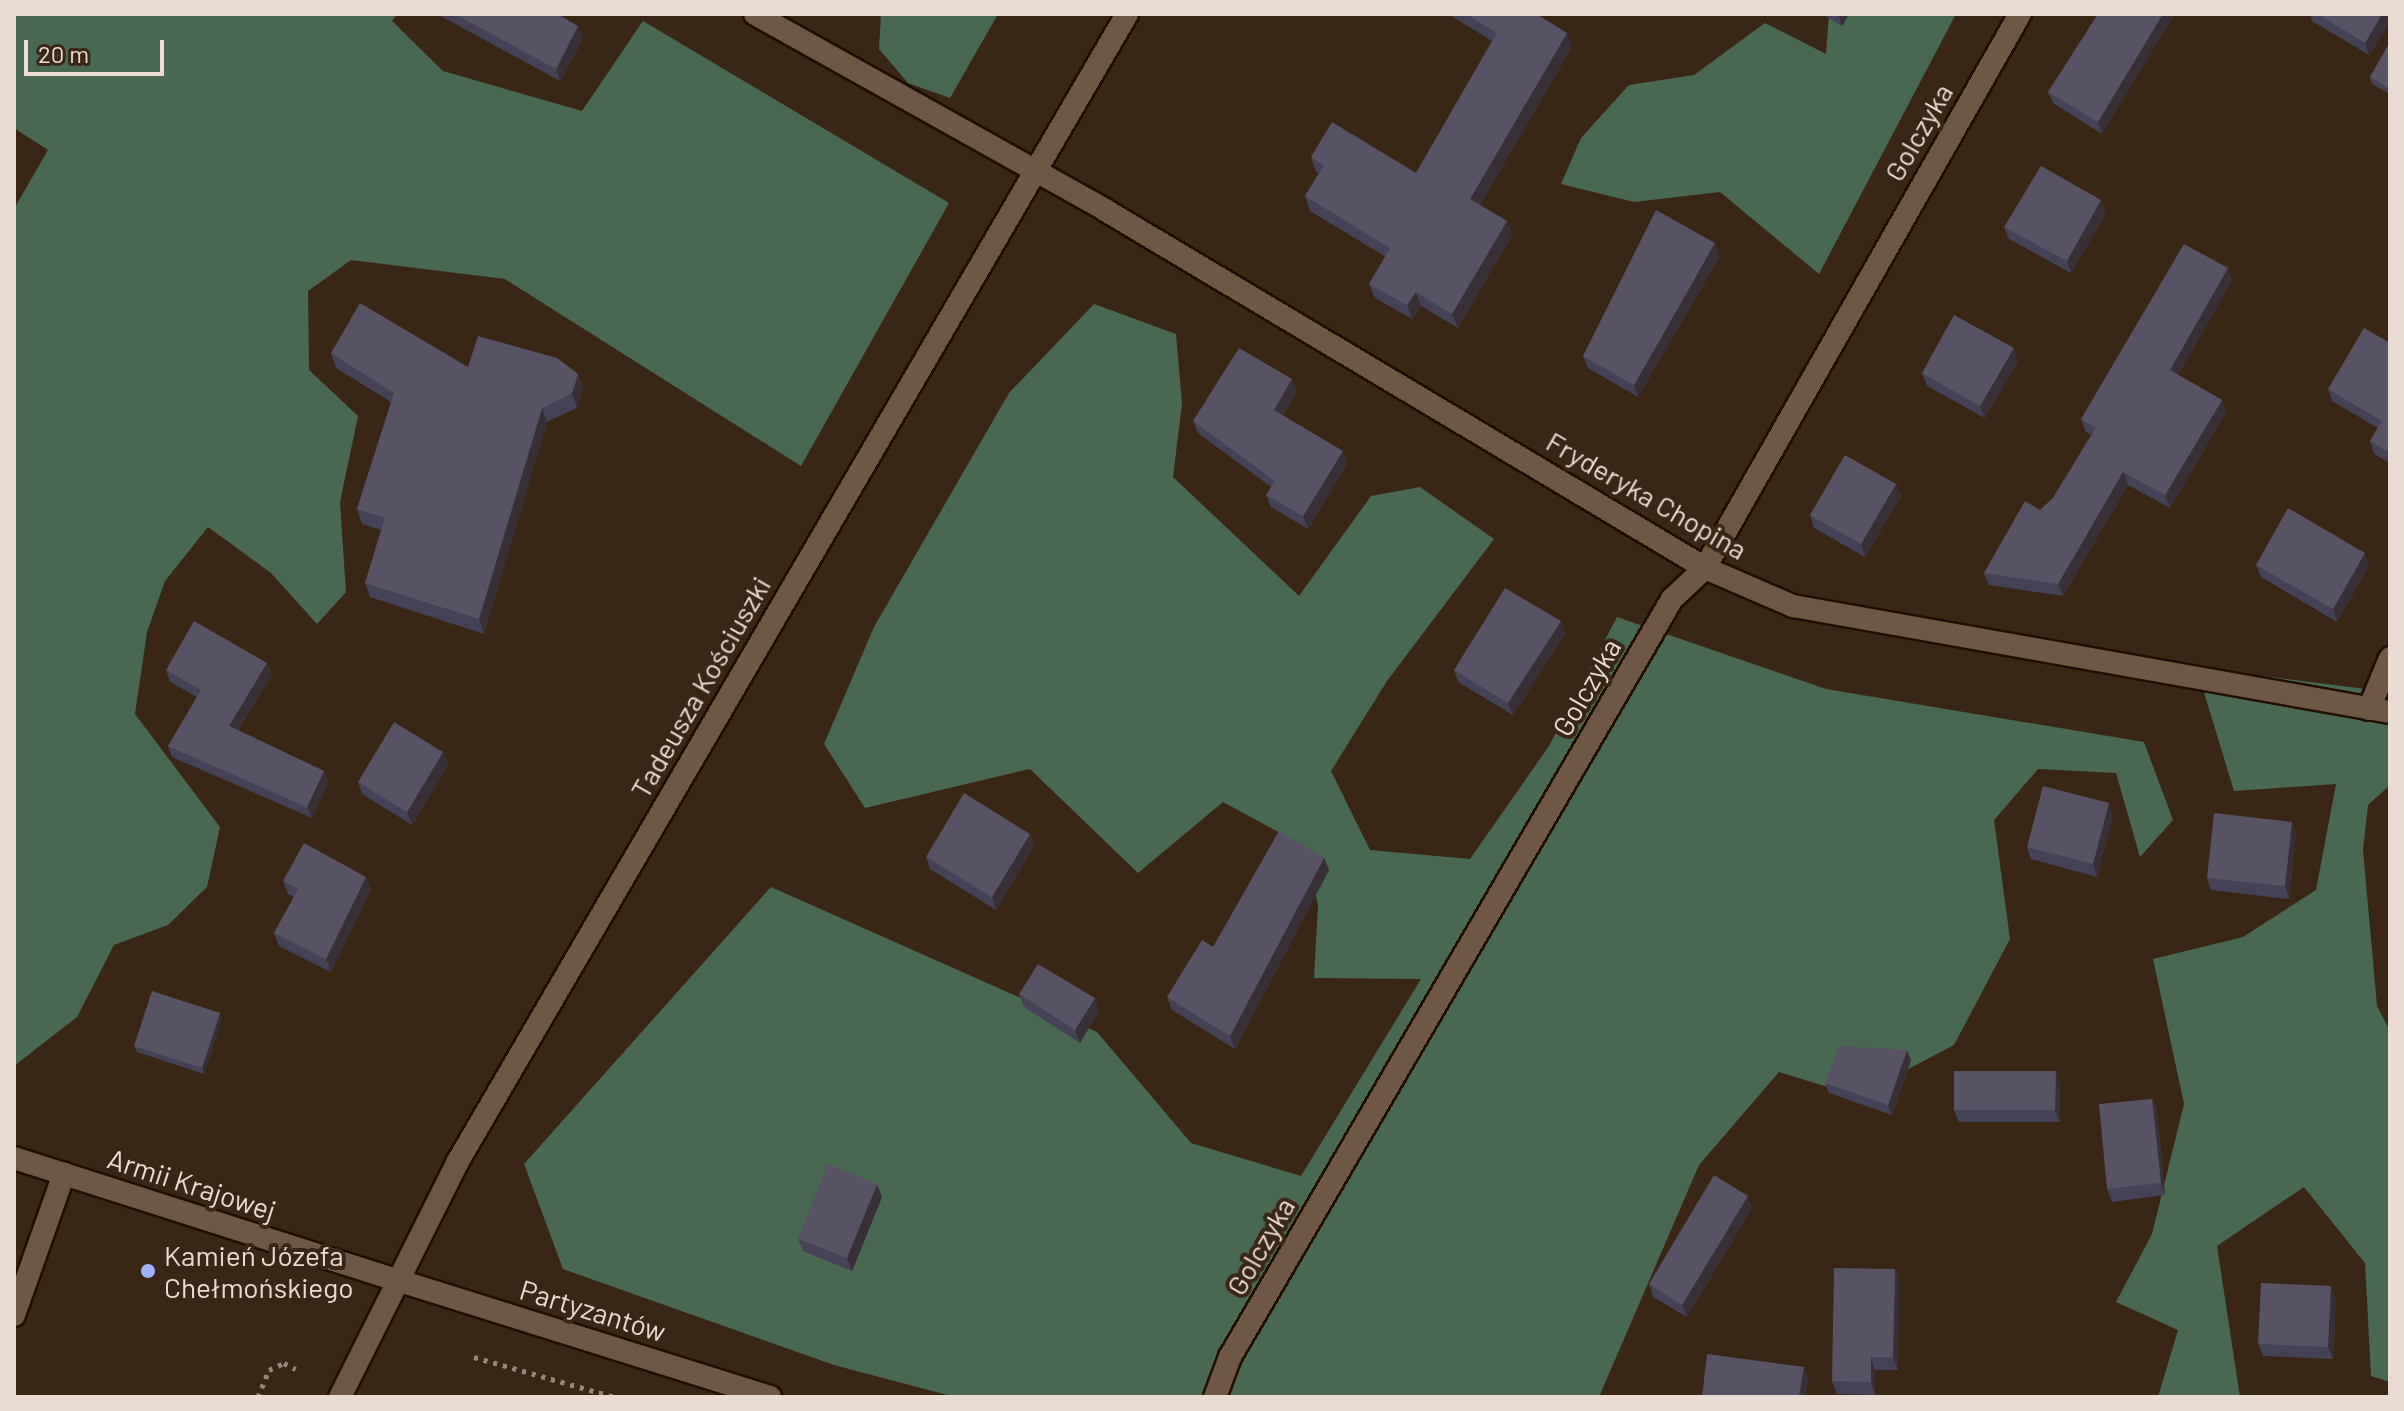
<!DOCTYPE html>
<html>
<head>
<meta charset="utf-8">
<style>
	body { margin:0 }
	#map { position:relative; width:2404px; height:1411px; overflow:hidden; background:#3a2615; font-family:Barlow,sans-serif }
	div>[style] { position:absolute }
	.forest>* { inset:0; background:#496852 }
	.path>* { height:5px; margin-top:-2.5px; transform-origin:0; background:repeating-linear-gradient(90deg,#978779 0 4px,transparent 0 10px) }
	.roads { filter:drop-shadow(2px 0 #200e01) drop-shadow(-2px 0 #200e01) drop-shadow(0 2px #200e01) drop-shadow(0 -2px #200e01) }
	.minor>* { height:22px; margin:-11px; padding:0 11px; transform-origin:11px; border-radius:11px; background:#6e5745 }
	.tertiary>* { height:22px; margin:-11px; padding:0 11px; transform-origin:11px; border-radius:11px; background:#6e5745 }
	.secondary>* { height:22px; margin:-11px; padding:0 11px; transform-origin:11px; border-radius:11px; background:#6e5745 }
	.wall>* { inset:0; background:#454257 }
	.shaded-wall>* { inset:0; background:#393037 }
	.building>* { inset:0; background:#575264 }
	.dots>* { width:22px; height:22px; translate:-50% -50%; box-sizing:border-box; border:4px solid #3a2615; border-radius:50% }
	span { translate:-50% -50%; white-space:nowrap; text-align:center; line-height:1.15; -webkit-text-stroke:8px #3a2615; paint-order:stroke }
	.street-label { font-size:28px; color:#eadcd2 }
	.poi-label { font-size:28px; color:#eadcd2 }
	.left { translate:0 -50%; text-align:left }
	.frame { position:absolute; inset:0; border:16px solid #eadcd2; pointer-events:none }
	.scale { position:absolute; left:24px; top:40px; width:140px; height:36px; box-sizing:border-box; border:4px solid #eadcd2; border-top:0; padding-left:10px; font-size:24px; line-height:28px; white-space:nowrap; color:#eadcd2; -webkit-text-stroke:6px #3a2615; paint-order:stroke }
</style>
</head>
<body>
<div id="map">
	<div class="forest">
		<i style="clip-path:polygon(14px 14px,397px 14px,392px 21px,443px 71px,582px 111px,643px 21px,949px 203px,801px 466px,505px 279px,351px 260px,308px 291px,309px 370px,358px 416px,340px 502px,346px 592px,317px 624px,271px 573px,208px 527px,165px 581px,147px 632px,135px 714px,220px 827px,207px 887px,168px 925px,114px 945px,77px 1017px,14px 1066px,14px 209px,48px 150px,14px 128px)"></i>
		<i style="clip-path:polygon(881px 14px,998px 14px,950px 98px,908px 83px,879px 49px)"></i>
		<i style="clip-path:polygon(1829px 14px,1956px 14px,1819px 274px,1720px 192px,1634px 202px,1561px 184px,1581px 138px,1629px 85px,1694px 75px,1765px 23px,1826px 54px)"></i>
		<i style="clip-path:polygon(1094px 304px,1176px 334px,1182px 404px,1173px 477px,1299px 596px,1371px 496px,1420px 487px,1494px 539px,1387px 681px,1331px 771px,1370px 850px,1470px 859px,1549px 746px,1617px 617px,1826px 689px,2144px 742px,2173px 820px,2140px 857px,2116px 773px,2038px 769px,1994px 820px,2010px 939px,1954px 1045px,1857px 1096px,1779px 1072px,1699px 1165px,1599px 1397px,955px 1397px,834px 1365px,563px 1269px,524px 1164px,771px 887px,1097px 1032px,1191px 1143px,1301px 1176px,1421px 979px,1314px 978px,1318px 905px,1304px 846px,1223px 802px,1138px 873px,1030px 769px,865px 808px,824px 744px,874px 627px,1009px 393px)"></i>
		<i style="clip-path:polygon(2390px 663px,2390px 785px,2368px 805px,2363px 850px,2377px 1006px,2390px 1031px,2390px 1382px,2371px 1376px,2365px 1263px,2304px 1187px,2217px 1246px,2240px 1397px,2158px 1397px,2178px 1330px,2116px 1302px,2152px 1234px,2184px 1104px,2153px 959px,2243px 937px,2316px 890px,2336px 784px,2234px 791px,2203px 689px,2245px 674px,2374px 690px)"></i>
	</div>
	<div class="path">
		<i style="left:474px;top:1357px;width:146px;rotate:15.9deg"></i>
		<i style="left:258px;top:1397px;width:29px;rotate:-68deg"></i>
		<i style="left:269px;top:1370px;width:17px;rotate:-25deg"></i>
		<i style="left:284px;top:1363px;width:13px;rotate:27deg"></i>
	</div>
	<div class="roads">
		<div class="minor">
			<i style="left:755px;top:14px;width:401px;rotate:29.2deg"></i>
			<i style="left:1105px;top:210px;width:699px;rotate:30.82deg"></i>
			<i style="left:1705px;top:568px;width:96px;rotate:23.4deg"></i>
			<i style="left:1793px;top:606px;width:606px;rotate:10.07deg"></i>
			<i style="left:2369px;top:709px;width:55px;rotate:-67.6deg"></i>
			<i style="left:14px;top:1158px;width:402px;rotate:17.7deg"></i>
			<i style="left:14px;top:1315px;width:150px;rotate:-70.5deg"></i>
			<i style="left:1215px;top:1397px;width:43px;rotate:-69.4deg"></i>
			<i style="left:1230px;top:1357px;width:877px;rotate:-59.75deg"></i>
			<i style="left:1672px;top:599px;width:45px;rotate:-43.2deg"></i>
			<i style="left:1705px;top:568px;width:637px;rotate:-60.38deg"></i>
		</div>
		<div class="tertiary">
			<i style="left:397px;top:1280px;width:391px;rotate:17.4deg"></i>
		</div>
		<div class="secondary">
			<i style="left:340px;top:1397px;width:262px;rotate:-63.4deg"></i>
			<i style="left:457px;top:1163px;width:1330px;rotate:-59.75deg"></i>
		</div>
	</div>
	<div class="wall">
		<i style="clip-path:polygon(437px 14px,558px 14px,578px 26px,583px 39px,560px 81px)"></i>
		<i style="clip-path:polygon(1448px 14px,1536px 14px,1567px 33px,1572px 47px,1480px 205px,1507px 221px,1512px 235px,1458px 328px,1421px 306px,1412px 319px,1375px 298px,1369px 284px,1386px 257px,1310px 211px,1305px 196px,1319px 173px,1316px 172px,1311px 157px,1416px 173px,1492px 41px)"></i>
		<i style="clip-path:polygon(1822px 14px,1849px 14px,1842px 26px)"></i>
		<i style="clip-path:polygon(2098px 14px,2102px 134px,2053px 103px,2048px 92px)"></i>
		<i style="clip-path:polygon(2310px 14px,2390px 14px,2390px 22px,2369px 55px,2312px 21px)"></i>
		<i style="clip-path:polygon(2390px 42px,2390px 94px,2372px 84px,2370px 77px)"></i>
		<i style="clip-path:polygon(2106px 213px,2071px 273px,2009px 239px,2004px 227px)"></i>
		<i style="clip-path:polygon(1720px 256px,1638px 397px,1588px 368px,1583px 356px)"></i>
		<i style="clip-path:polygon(2232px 280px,2178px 375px,2222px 400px,2226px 412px,2170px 508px,2128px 485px,2063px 596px,1989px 585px,1984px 573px,2040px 510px,2053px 498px,2091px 435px,2086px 432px,2081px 419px)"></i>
		<i style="clip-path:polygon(2390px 343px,2390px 463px,2374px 454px,2370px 441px,2378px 428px,2332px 401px,2328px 389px)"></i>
		<i style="clip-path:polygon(331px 353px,468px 367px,578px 374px,583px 388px,577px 408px,547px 422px,484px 634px,370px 597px,365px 583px,381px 530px,362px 524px,357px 509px,391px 402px,336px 368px)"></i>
		<i style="clip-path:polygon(2018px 361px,1985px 418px,1927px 386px,1922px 373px)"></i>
		<i style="clip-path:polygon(1297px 392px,1283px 415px,1347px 464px,1308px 529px,1271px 507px,1266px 495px,1271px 487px,1198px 433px,1193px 421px)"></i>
		<i style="clip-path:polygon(1896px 484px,1901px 496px,1865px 557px,1814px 528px,1810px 515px)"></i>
		<i style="clip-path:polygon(2256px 565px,2369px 566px,2337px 622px,2261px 577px)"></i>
		<i style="clip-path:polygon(1561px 621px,1565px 634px,1513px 715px,1458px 682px,1454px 670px)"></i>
		<i style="clip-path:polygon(267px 663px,272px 675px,238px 730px,324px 771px,328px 783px,312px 818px,172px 757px,168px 746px,197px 697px,170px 682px,166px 670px)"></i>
		<i style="clip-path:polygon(443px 752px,448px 765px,412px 825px,362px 794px,358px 782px)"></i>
		<i style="clip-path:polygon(2113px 816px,2097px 877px,2031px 859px,2027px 847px)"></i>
		<i style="clip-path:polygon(1030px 834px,1034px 846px,996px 910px,930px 869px,926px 857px)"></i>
		<i style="clip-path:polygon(2296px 834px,2289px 899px,2211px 890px,2207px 878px)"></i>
		<i style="clip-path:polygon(1324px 858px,1329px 870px,1235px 1049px,1172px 1010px,1167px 997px,1213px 947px)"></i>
		<i style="clip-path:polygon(283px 881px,371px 889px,331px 972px,279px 946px,274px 933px,294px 897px,288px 894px)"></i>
		<i style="clip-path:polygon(1019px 994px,1095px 998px,1099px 1011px,1080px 1043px,1024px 1007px)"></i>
		<i style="clip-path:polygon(222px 1019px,204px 1074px,137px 1052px,134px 1046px)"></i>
		<i style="clip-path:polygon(1911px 1060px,1892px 1115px,1829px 1093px,1825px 1083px)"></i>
		<i style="clip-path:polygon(2060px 1084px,2060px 1122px,1959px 1122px,1954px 1110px)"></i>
		<i style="clip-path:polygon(2152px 1099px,2157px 1111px,2165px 1195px,2112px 1202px,2107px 1189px)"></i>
		<i style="clip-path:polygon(882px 1197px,852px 1271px,803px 1251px,798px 1239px)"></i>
		<i style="clip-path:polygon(1752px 1208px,1687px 1317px,1653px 1297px,1649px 1284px)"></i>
		<i style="clip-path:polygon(1895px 1269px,1899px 1282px,1898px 1370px,1875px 1370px,1875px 1395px,1837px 1394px,1832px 1381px)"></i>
		<i style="clip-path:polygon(2336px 1299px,2333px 1359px,2263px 1356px,2258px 1344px)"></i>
	</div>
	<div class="shaded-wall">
		<i style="clip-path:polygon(1838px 14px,1849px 14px,1842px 26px)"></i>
		<i style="clip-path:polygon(2163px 14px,2175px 14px,2102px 134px,2098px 122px)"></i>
		<i style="clip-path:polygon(2382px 14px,2390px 14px,2390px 22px,2369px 55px,2365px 43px)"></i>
		<i style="clip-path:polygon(578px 26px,583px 39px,560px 81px,556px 69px)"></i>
		<i style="clip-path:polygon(1567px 33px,1572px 47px,1475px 214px,1470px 199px)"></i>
		<i style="clip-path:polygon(2101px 200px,2106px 213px,2071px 273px,2067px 261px)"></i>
		<i style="clip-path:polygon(1507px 221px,1512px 235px,1458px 328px,1452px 314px)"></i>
		<i style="clip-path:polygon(1715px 243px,1720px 256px,1638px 397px,1634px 385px)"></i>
		<i style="clip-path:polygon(2228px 268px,2232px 280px,2174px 382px,2170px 370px)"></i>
		<i style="clip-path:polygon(1416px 292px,1421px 306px,1412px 319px,1407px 305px)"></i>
		<i style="clip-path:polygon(2014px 348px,2018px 361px,1985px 418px,1980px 406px)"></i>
		<i style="clip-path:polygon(578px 374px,583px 388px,577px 408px,572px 393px)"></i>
		<i style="clip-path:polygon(1292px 379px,1297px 392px,1278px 422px,1274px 410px)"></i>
		<i style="clip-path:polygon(2222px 400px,2226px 412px,2170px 508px,2165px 495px)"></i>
		<i style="clip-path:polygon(542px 408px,547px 422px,484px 634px,479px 619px)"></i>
		<i style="clip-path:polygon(1343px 451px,1347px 464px,1308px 529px,1303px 516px)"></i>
		<i style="clip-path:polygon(2123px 472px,2128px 485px,2063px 596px,2058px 584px)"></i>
		<i style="clip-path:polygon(1896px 484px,1901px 496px,1865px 557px,1861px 544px)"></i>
		<i style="clip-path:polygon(2365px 553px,2369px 566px,2337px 622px,2333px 609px)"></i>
		<i style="clip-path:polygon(1561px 621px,1565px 634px,1513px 715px,1508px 703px)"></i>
		<i style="clip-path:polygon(267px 663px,272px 675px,233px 737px,229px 726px)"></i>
		<i style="clip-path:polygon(443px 752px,448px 765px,412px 825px,407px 812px)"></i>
		<i style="clip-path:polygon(324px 771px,328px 783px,312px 818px,307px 807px)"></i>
		<i style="clip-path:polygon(2109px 803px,2113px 816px,2097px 877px,2093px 864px)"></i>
		<i style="clip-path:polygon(2292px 822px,2296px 834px,2289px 899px,2285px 886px)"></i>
		<i style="clip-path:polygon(1030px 834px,1034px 846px,996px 910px,992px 897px)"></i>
		<i style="clip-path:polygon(1324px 858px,1329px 870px,1235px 1049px,1230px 1036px)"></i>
		<i style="clip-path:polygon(366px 877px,371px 889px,331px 972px,326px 959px)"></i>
		<i style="clip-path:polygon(1095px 998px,1099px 1011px,1080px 1043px,1075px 1030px)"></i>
		<i style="clip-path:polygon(220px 1013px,222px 1019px,204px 1074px,202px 1068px)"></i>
		<i style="clip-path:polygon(1907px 1050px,1911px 1060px,1892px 1115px,1888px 1105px)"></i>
		<i style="clip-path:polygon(2056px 1071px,2060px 1084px,2060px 1122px,2055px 1110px)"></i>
		<i style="clip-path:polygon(2152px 1099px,2157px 1111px,2165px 1195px,2161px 1183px)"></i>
		<i style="clip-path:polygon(877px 1184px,882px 1197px,852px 1271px,847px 1258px)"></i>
		<i style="clip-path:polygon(1748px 1196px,1752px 1208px,1687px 1317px,1682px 1305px)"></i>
		<i style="clip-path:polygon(1895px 1269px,1899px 1282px,1898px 1370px,1893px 1357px)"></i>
		<i style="clip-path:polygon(2331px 1286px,2336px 1299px,2333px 1359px,2328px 1347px)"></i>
		<i style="clip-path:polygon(1871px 1357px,1875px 1370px,1875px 1395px,1871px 1382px)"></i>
		<i style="clip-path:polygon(1804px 1367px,1809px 1379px,1805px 1397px,1799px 1397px)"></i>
	</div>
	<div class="building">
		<i style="clip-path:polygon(455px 14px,556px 14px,578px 26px,556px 69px)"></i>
		<i style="clip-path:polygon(1466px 14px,1536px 14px,1567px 33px,1470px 199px,1507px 221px,1452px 314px,1416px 292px,1407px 305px,1369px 284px,1390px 248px,1305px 196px,1324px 165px,1311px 157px,1332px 122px,1416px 173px,1497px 33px)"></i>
		<i style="clip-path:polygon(2098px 14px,2163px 14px,2098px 122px,2048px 92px)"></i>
		<i style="clip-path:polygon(2318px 14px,2382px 14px,2365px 43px)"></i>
		<i style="clip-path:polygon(2390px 42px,2390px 89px,2370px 77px)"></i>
		<i style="clip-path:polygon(2041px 166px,2101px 200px,2067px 261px,2004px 227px)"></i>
		<i style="clip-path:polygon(1656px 210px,1715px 243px,1634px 385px,1583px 356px)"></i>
		<i style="clip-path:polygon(2184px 244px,2228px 268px,2170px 370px,2222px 400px,2165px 495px,2123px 472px,2058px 584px,1984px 573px,2025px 501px,2040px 510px,2053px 498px,2096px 428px,2081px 419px)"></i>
		<i style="clip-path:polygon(360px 303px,468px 367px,478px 336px,557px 358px,578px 374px,572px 393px,542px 408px,479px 619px,365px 583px,385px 518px,357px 509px,394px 393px,331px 353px)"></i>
		<i style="clip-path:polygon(1954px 315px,2014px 348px,1980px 406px,1922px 373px)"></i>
		<i style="clip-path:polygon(2364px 328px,2390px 343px,2390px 453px,2370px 441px,2382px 421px,2328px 389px)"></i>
		<i style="clip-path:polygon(1239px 348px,1292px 379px,1274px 410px,1343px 451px,1303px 516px,1266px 495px,1275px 481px,1193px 421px)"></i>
		<i style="clip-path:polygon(1845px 455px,1896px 484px,1861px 544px,1810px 515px)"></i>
		<i style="clip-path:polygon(2288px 508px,2365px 553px,2333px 609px,2256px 565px)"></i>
		<i style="clip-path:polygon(1505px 588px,1561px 621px,1508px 703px,1454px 670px)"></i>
		<i style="clip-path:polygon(194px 621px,267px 663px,229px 726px,324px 771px,307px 807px,168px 746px,201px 690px,166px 670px)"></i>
		<i style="clip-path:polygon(394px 722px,443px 752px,407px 812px,358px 782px)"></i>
		<i style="clip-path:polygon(2043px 786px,2109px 803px,2093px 864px,2027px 847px)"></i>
		<i style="clip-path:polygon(964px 793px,1030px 834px,992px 897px,926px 857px)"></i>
		<i style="clip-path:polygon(2214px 813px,2292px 822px,2285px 886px,2207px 878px)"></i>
		<i style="clip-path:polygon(1279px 831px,1324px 858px,1230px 1036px,1167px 997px,1202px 940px,1213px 947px)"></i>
		<i style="clip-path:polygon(304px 843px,366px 877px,326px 959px,274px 933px,298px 889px,283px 881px)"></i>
		<i style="clip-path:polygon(1038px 964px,1095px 998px,1075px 1030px,1019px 994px)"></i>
		<i style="clip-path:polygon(152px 991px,220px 1013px,202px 1068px,134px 1046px)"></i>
		<i style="clip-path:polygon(1839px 1046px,1907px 1050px,1888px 1105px,1825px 1083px)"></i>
		<i style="clip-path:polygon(1954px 1071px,2056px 1071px,2055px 1110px,1954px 1110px)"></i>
		<i style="clip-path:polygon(2152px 1099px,2161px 1183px,2107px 1189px,2099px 1104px)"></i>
		<i style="clip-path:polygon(828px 1164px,877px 1184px,847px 1258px,798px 1239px)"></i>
		<i style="clip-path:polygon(1714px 1175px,1748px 1196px,1682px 1305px,1649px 1284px)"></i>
		<i style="clip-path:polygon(1834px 1268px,1895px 1269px,1893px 1357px,1871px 1357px,1871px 1382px,1832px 1381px)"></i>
		<i style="clip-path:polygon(2261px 1283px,2331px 1286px,2328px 1347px,2258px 1344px)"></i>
		<i style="clip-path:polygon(1707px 1354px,1804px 1367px,1799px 1397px,1702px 1397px)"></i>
	</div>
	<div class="dots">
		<i style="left:148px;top:1271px;background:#9db4fd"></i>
	</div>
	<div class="street-label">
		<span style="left:1918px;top:132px;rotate:-60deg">Golczyka</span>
		<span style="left:1647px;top:495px;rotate:30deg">Fryderyka Chopina</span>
		<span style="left:700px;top:687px;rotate:-60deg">Tadeusza Kościuszki</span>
		<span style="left:1586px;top:687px;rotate:-60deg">Golczyka</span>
		<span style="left:192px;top:1184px;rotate:18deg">Armii Krajowej</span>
		<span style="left:1260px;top:1246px;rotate:-60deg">Golczyka</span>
		<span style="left:593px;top:1310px;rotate:17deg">Partyzantów</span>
	</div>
	<div class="poi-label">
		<span class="left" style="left:164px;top:1271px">Kamień Józefa<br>Chełmońskiego</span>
	</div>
	<div class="frame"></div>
	<div class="scale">20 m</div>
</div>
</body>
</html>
